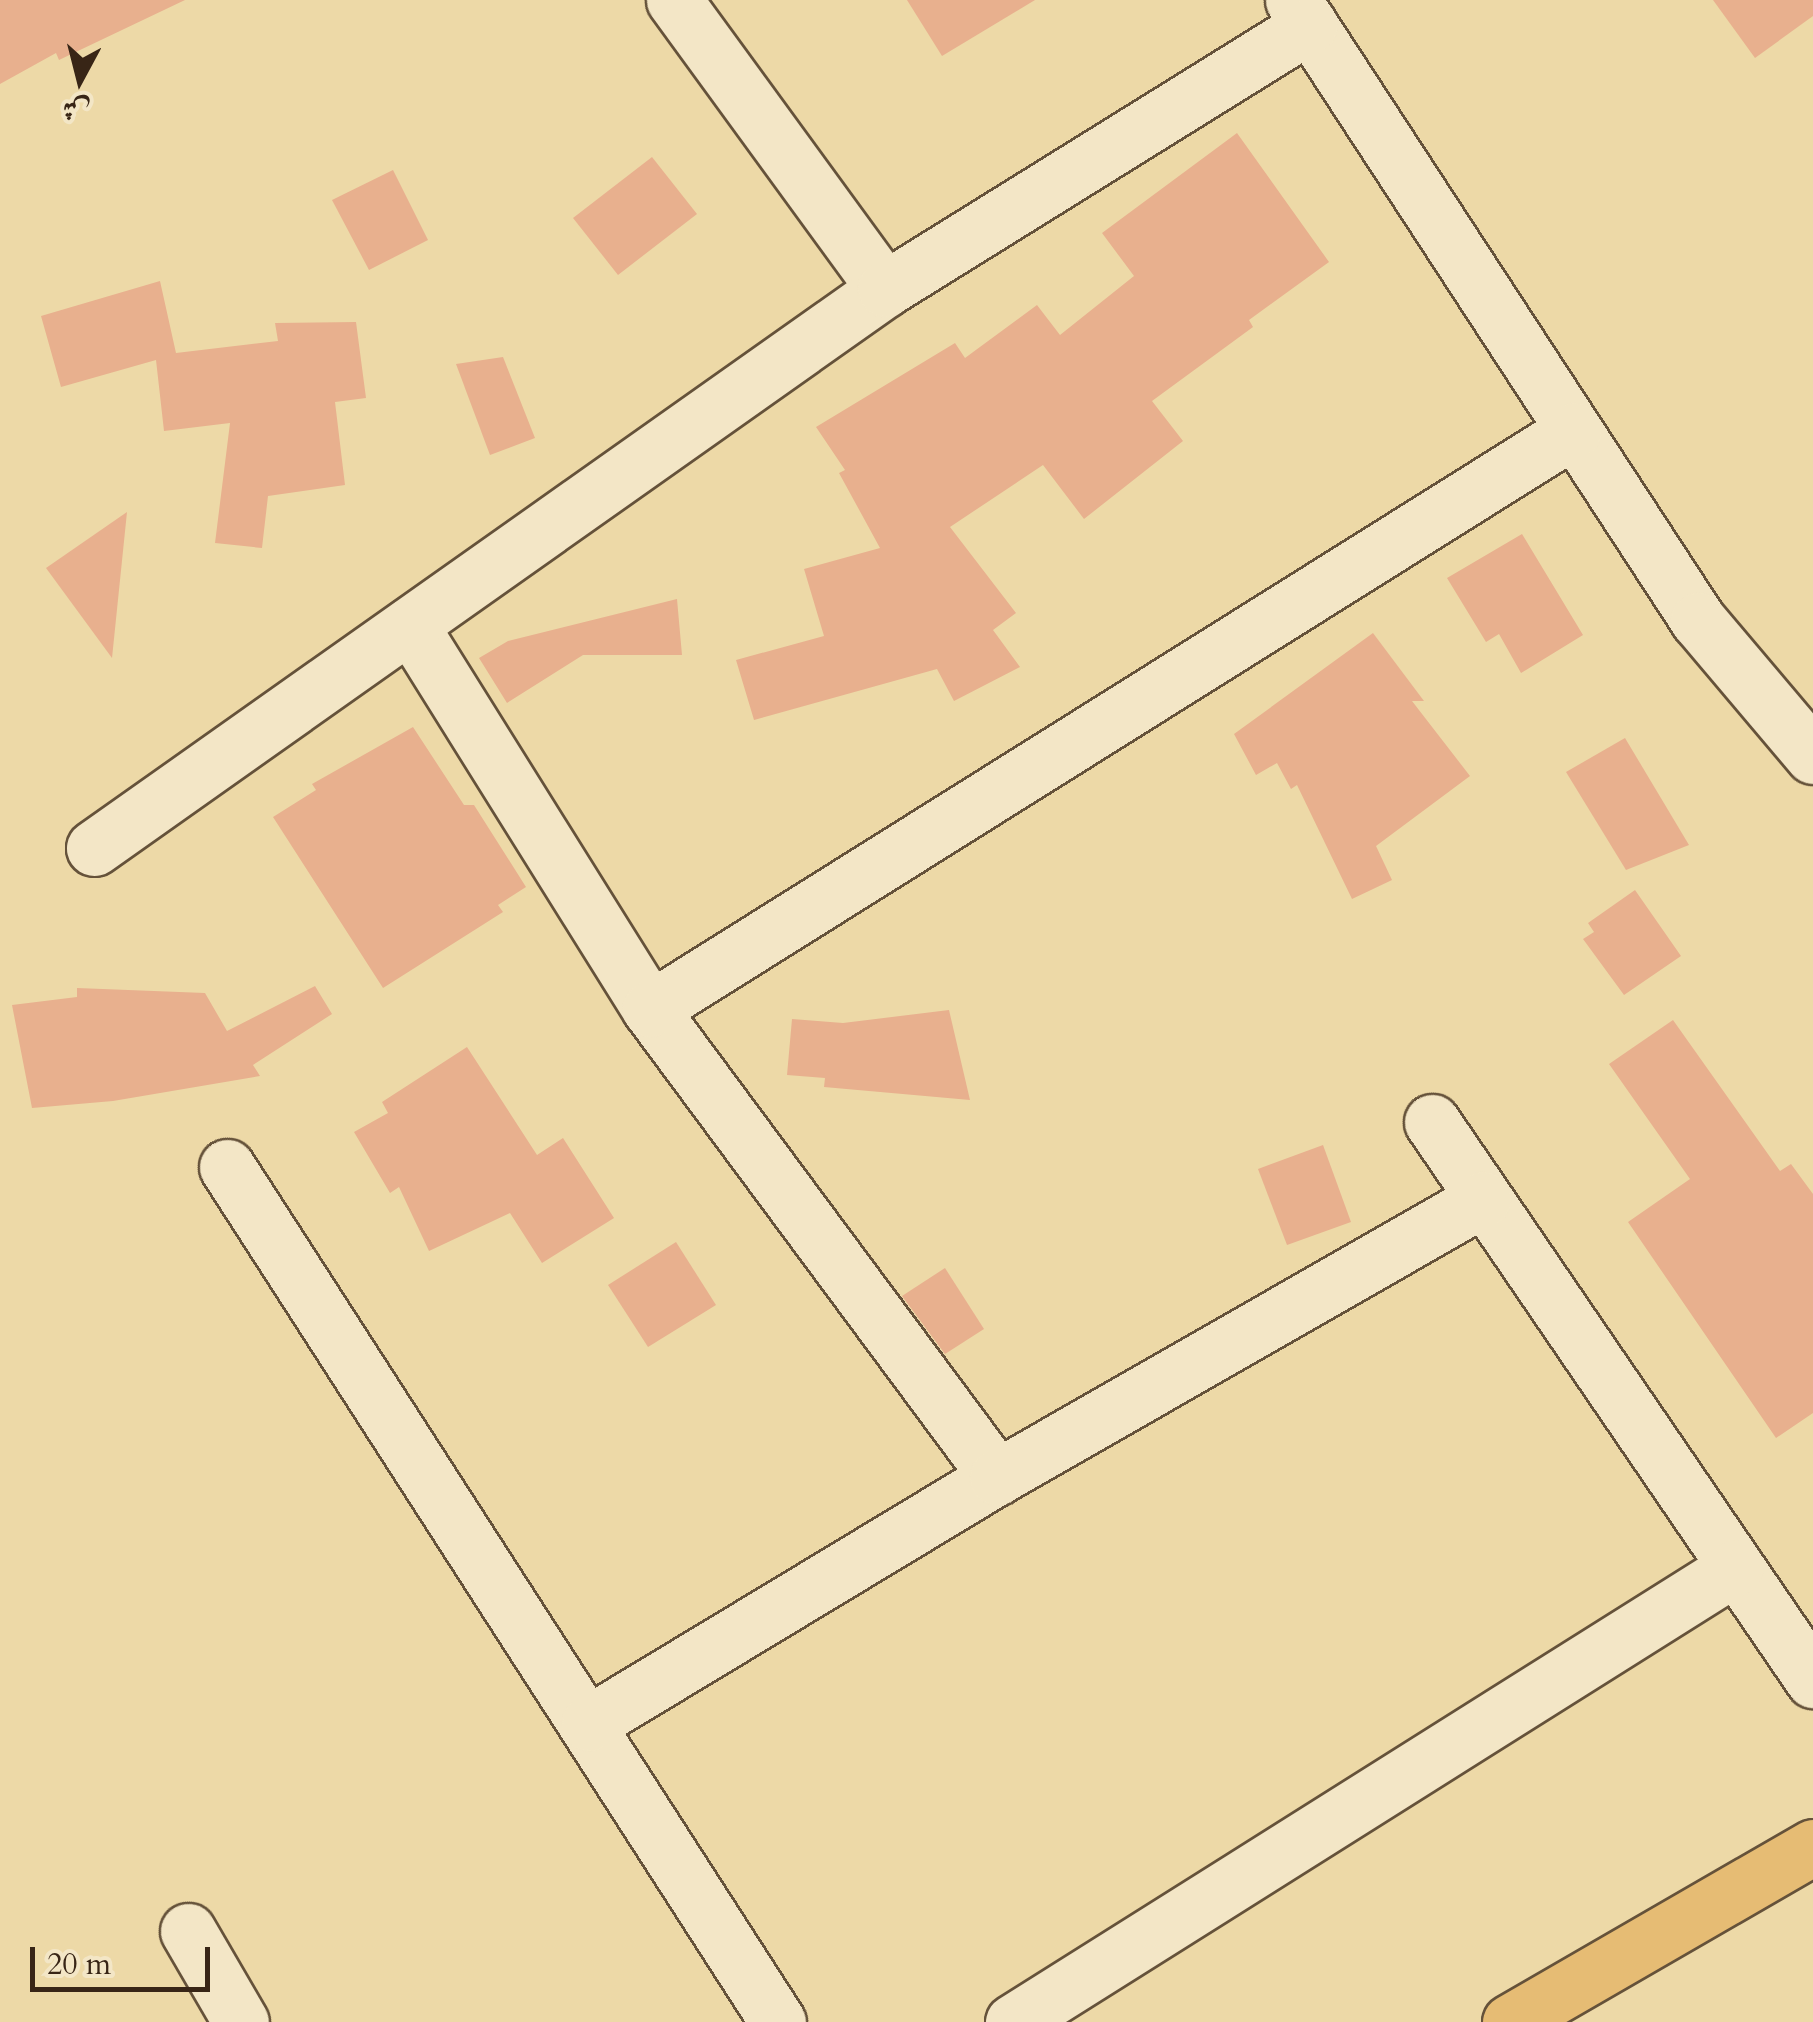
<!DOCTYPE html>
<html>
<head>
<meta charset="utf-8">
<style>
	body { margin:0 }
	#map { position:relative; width:1813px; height:2022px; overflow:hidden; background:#edd9a7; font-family:Cardo,Amiri,serif }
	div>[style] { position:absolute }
	.building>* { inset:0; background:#e8b08e }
	.roads { filter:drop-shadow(2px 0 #65523a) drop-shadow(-2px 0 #65523a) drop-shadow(0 2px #65523a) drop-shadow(0 -2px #65523a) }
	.minor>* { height:55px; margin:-27.5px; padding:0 27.5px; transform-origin:27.5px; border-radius:27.5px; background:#f3e6c6 }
	.major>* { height:55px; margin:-27.5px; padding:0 27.5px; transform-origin:27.5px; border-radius:27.5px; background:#e6bc74 }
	span { translate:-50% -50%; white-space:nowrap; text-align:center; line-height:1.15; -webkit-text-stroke:8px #f3e6c6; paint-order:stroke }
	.north { position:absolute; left:30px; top:30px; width:100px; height:100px; -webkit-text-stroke:8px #f3e6c6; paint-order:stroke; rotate:187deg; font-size:28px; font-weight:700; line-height:40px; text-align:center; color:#382516 }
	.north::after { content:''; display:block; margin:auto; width:35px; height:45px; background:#382516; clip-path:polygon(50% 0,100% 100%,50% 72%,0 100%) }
	.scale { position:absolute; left:30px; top:1947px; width:180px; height:45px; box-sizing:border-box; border:5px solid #382516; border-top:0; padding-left:12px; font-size:30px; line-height:35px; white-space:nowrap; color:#382516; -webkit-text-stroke:8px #f3e6c6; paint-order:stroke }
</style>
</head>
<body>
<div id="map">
	<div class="building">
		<i style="clip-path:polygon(0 0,185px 0,59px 60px,56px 53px,0 84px)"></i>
		<i style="clip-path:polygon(907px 0,1035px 0,942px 56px)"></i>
		<i style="clip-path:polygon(1713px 0,1813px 0,1813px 16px,1755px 58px)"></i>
		<i style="clip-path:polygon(1237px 133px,1329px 262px,1249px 320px,1253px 327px,1152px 401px,1183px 441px,1084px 519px,1043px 465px,950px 527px,1016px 613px,993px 630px,1020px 667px,954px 701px,937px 669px,754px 720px,736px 660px,824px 636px,804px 569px,880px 548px,839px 473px,845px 470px,816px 427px,955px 343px,965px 358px,1037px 305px,1060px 335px,1134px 276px,1102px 233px)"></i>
		<i style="clip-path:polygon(652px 157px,697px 214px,618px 275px,573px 218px)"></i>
		<i style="clip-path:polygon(393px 170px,428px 240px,369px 270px,332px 200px)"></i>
		<i style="clip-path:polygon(160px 281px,176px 353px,278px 341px,275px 323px,356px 322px,366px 398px,335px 402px,345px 485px,268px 496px,262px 548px,215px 543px,230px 423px,164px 431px,156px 360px,61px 387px,41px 316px)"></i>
		<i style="clip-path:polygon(503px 357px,535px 438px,490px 455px,456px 364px)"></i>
		<i style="clip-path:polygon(127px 512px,112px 658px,46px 568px)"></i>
		<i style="clip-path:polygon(1522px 534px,1583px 635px,1521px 673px,1499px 634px,1486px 642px,1447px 578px)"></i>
		<i style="clip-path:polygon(677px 599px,682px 655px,583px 655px,507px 703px,479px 658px,508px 641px)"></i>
		<i style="clip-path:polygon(1373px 633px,1424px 701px,1412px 701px,1470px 776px,1376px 846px,1392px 880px,1352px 899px,1297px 785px,1291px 789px,1277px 763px,1256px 775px,1234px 734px)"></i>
		<i style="clip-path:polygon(413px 727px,464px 805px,474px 805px,526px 887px,498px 905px,503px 912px,383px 988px,273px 817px,316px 790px,312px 784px)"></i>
		<i style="clip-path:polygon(1625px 738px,1689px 845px,1626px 870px,1566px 772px)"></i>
		<i style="clip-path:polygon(1635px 890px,1681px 956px,1624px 995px,1583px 939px,1594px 932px,1588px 923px)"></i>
		<i style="clip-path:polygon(315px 986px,332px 1014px,253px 1065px,260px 1076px,113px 1101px,32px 1108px,12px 1005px,77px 997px,77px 988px,205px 993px,227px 1031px)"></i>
		<i style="clip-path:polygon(949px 1010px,970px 1100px,824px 1087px,825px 1078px,787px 1075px,792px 1019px,843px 1023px)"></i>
		<i style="clip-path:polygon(1673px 1020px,1780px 1171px,1791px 1164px,1813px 1194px,1813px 1413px,1776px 1438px,1628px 1222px,1690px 1179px,1609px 1064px)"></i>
		<i style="clip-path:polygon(467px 1047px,537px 1155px,563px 1138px,614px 1218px,542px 1263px,510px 1213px,429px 1251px,399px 1187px,390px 1193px,354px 1132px,388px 1113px,382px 1102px)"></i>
		<i style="clip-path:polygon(1323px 1145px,1351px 1222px,1287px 1245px,1258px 1169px)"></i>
		<i style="clip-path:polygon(676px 1242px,716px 1305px,648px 1347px,608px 1285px)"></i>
		<i style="clip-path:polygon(945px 1268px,984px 1329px,945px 1354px,902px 1296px)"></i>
	</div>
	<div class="roads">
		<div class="minor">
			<i style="left:674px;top:0;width:358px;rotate:53.9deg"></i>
			<i style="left:1293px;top:0;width:741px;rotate:56.85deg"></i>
			<i style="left:1698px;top:620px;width:178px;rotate:49.8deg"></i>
			<i style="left:410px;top:625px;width:453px;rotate:58deg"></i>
			<i style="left:650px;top:1009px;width:583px;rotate:53.44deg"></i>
			<i style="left:94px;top:848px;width:969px;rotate:-35.25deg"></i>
			<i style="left:885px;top:289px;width:500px;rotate:-31.85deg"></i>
			<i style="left:650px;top:1009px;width:1090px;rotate:-32.07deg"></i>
			<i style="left:1432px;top:1122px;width:676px;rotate:55.67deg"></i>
			<i style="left:227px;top:1167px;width:1017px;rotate:57.2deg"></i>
			<i style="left:589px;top:1723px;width:476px;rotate:-31.1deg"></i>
			<i style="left:997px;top:1477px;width:560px;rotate:-29.77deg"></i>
			<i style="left:188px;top:1931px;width:105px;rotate:59.8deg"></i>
			<i style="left:1013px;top:2022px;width:854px;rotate:-32.18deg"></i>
		</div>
		<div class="major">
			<i style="left:1510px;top:2022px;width:350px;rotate:-30deg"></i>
		</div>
	</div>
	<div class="north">ش</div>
	<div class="scale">20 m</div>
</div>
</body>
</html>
